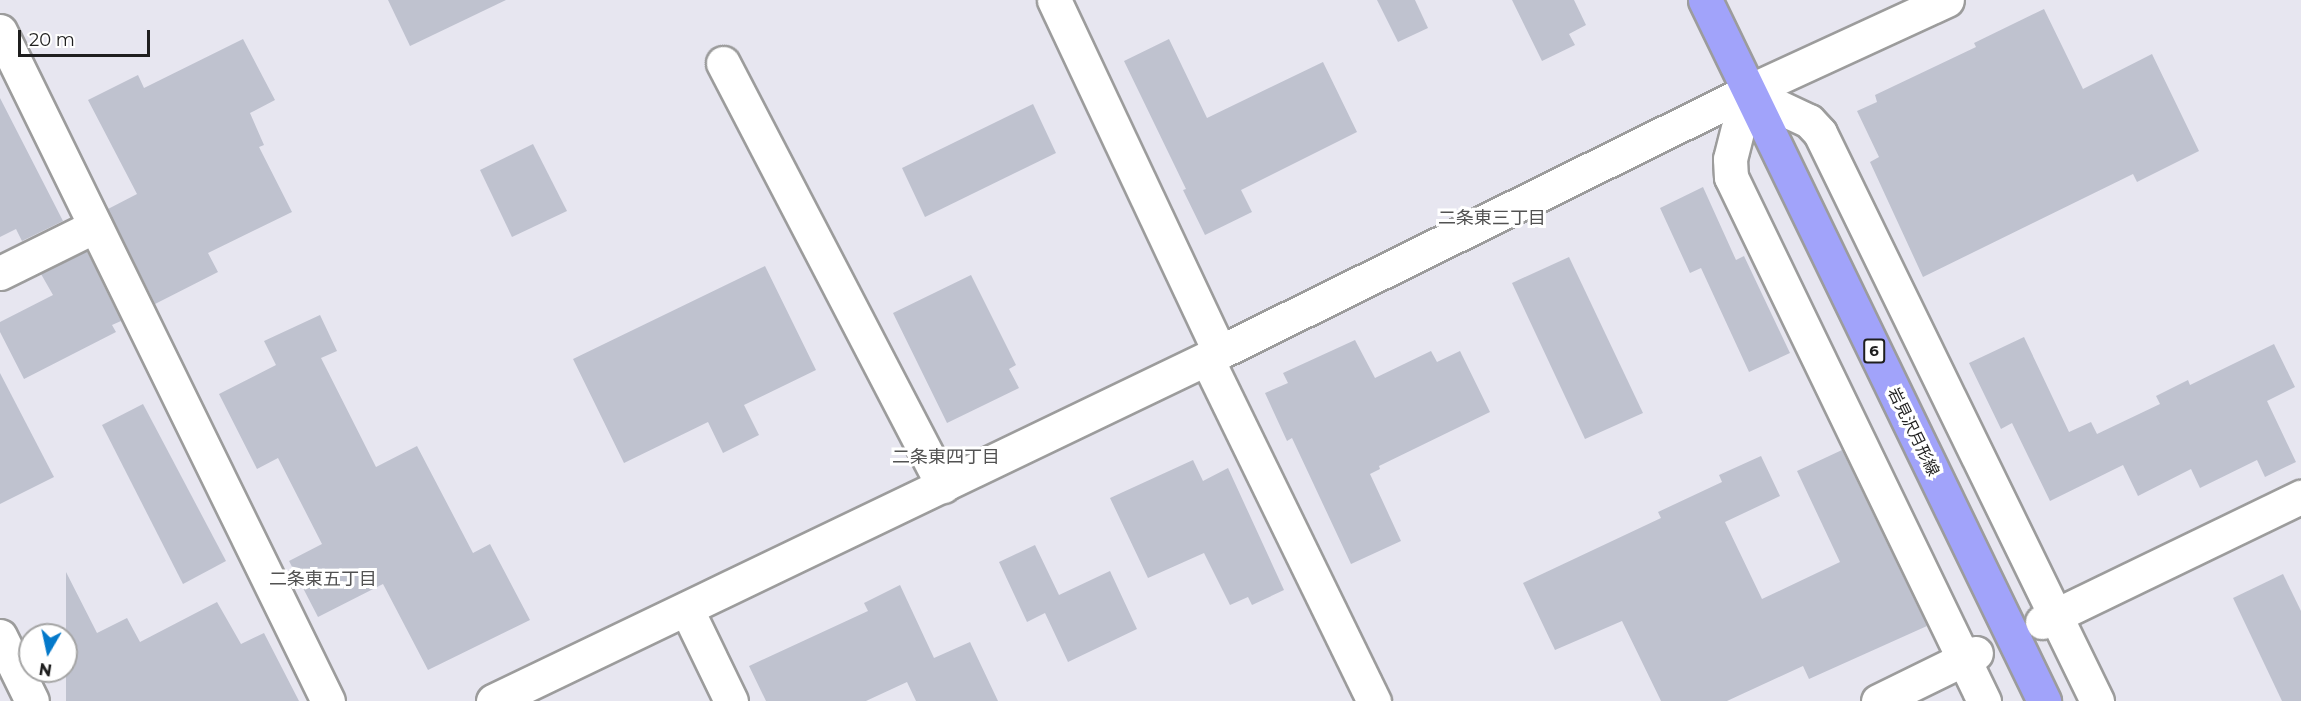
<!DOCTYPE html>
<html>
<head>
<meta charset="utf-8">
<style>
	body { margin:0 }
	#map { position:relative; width:2301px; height:701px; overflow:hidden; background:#e7e6f0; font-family:Montserrat,"Noto Sans JP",sans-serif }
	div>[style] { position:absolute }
	.building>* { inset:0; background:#bfc2cf }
	.roads { filter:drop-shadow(2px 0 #9c9c9c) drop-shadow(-2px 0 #9c9c9c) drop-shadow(0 2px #9c9c9c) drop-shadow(0 -2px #9c9c9c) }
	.minor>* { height:33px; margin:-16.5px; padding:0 16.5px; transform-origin:16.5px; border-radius:16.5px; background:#fff }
	.major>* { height:33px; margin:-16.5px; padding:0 16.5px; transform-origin:16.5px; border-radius:16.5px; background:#a1a3fa }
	span { translate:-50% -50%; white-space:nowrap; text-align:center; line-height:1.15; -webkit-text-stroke:6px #fff; paint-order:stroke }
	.shield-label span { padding:2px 4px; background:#fff; border:2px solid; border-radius:4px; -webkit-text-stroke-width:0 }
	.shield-label { font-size:15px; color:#1f1f1f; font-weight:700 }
	.street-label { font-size:16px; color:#1f1f1f }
	.neighbourhood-label { font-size:18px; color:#525252 }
	.north { position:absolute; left:18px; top:623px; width:60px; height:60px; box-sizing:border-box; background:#fff; border:2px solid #a5a5a5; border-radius:50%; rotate:189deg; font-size:16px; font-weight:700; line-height:24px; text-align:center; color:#1f1f1f }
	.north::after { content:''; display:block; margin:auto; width:21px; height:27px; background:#0479ca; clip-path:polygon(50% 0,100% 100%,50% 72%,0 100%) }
	.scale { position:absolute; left:18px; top:30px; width:132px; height:27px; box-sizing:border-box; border:3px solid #1f1f1f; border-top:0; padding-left:8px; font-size:18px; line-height:21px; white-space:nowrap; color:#1f1f1f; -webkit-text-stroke:4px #fff; paint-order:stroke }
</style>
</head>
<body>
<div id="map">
	<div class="building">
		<i style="clip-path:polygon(388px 0,506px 0,410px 46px)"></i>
		<i style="clip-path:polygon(1377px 0,1415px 0,1428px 28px,1398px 42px)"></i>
		<i style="clip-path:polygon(1512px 0,1574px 0,1586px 25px,1569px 34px,1575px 45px,1542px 61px)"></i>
		<i style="clip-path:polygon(2044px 9px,2083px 89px,2152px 54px,2199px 151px,2137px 182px,2133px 174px,1923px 277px,1870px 162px,1879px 157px,1857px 111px,1877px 102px,1875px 95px,1976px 47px,1974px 43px)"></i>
		<i style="clip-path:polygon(243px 39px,275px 100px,250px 113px,264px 145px,259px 147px,292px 212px,208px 253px,218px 272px,155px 304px,108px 209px,137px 194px,88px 100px,138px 75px,144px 88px)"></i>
		<i style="clip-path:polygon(1169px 39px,1207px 118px,1323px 62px,1357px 132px,1241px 190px,1252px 212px,1205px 235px,1183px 190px,1186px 189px,1124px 61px)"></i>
		<i style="clip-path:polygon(0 98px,63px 221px,22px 241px,16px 229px,0 237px)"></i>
		<i style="clip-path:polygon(1033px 104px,1056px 153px,925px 217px,902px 168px)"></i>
		<i style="clip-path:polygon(533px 144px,567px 211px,512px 237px,480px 170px)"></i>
		<i style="clip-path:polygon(1703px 187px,1736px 260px,1744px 256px,1790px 353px,1749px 372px,1701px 268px,1690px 273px,1660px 208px)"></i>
		<i style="clip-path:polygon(87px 251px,121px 321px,112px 325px,116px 332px,24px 379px,0 332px,0 322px,53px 295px,41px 274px)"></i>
		<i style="clip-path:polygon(1569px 257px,1643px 413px,1585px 439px,1512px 283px)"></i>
		<i style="clip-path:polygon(765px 266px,816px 370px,744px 405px,759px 435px,723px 453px,708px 422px,624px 463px,573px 359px)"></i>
		<i style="clip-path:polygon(971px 275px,1016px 365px,1009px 369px,1019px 388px,947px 423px,893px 313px)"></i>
		<i style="clip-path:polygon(320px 315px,337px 351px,321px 358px,376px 467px,417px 446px,473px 553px,490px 544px,530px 620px,428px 670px,383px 584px,318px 617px,289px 561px,322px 544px,278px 458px,257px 469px,219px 394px,276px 365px,264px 341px)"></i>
		<i style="clip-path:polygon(2024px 337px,2069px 432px,2091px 422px,2097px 434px,2160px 404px,2156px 396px,2188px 380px,2190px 385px,2274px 344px,2295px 387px,2267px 401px,2296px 462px,2265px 477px,2257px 460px,2200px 488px,2191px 469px,2138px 496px,2123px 465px,2050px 501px,2012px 423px,2001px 429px,1969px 363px)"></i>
		<i style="clip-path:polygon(1355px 340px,1375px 378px,1431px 351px,1437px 362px,1460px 351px,1490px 412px,1379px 466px,1380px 469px,1370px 474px,1401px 541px,1351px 564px,1292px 438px,1287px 441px,1265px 393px,1288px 383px,1283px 373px)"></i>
		<i style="clip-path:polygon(0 373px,54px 477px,0 504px)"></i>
		<i style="clip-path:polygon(143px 404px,226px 561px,183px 584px,102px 425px)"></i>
		<i style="clip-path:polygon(1842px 450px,1927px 626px,1809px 679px,1803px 666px,1727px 701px,1661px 701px,1622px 621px,1555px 650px,1523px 583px,1661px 518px,1658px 512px,1722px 482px,1719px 475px,1761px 456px,1780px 496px,1725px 522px,1762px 599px,1840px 562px,1797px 471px)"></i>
		<i style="clip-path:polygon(1193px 460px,1203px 481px,1228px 468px,1284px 590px,1252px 605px,1248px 597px,1230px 605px,1204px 553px,1148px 578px,1110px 498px)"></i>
		<i style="clip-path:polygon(1035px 545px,1059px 595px,1110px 571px,1137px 629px,1068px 662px,1045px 613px,1027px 622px,999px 562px)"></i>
		<i style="clip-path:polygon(66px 572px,97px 633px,127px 618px,140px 642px,217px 602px,241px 644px,264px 633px,299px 701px,66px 701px)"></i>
		<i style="clip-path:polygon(2283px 574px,2301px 611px,2301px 701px,2282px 701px,2233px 598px)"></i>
		<i style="clip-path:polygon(900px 585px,934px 658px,970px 642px,998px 701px,916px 701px,907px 682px,866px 701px,766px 701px,749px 666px,868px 611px,864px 603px)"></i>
	</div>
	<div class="roads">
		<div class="minor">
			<i style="left:1054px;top:0;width:389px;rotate:64.8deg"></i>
			<i style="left:0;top:31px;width:746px;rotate:63.92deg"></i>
			<i style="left:723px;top:63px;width:477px;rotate:62.5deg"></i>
			<i style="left:1747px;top:92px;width:68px;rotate:25.1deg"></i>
			<i style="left:1809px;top:121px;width:16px;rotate:47deg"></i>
			<i style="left:1820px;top:133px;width:632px;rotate:64deg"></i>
			<i style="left:1747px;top:92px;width:69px;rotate:104.2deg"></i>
			<i style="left:1730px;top:159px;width:18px;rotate:87deg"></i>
			<i style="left:1731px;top:177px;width:582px;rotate:64.23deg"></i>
			<i style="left:0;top:273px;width:106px;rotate:-26.3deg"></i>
			<i style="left:1207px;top:359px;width:381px;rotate:64deg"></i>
			<i style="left:687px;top:610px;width:101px;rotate:64.2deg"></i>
			<i style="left:2042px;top:622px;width:288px;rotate:-25.8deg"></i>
			<i style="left:0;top:636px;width:72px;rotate:63.8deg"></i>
			<i style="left:493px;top:701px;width:806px;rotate:-25.64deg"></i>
			<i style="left:1220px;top:352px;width:588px;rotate:-26.26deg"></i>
			<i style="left:1747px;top:92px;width:220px;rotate:-24.7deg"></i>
			<i style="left:1878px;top:701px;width:109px;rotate:-26.1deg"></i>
		</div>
		<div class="major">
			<i style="left:1705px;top:0;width:779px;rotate:64.19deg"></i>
		</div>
	</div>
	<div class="shield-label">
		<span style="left:1874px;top:351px">6</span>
	</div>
	<div class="street-label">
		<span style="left:1913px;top:432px;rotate:64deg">岩見沢月形線</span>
	</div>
	<div class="neighbourhood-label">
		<span style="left:1492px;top:218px">二条東三丁目</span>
		<span style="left:946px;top:457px">二条東四丁目</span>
		<span style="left:323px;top:579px">二条東五丁目</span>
	</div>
	<div class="north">N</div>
	<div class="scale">20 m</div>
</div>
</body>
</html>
